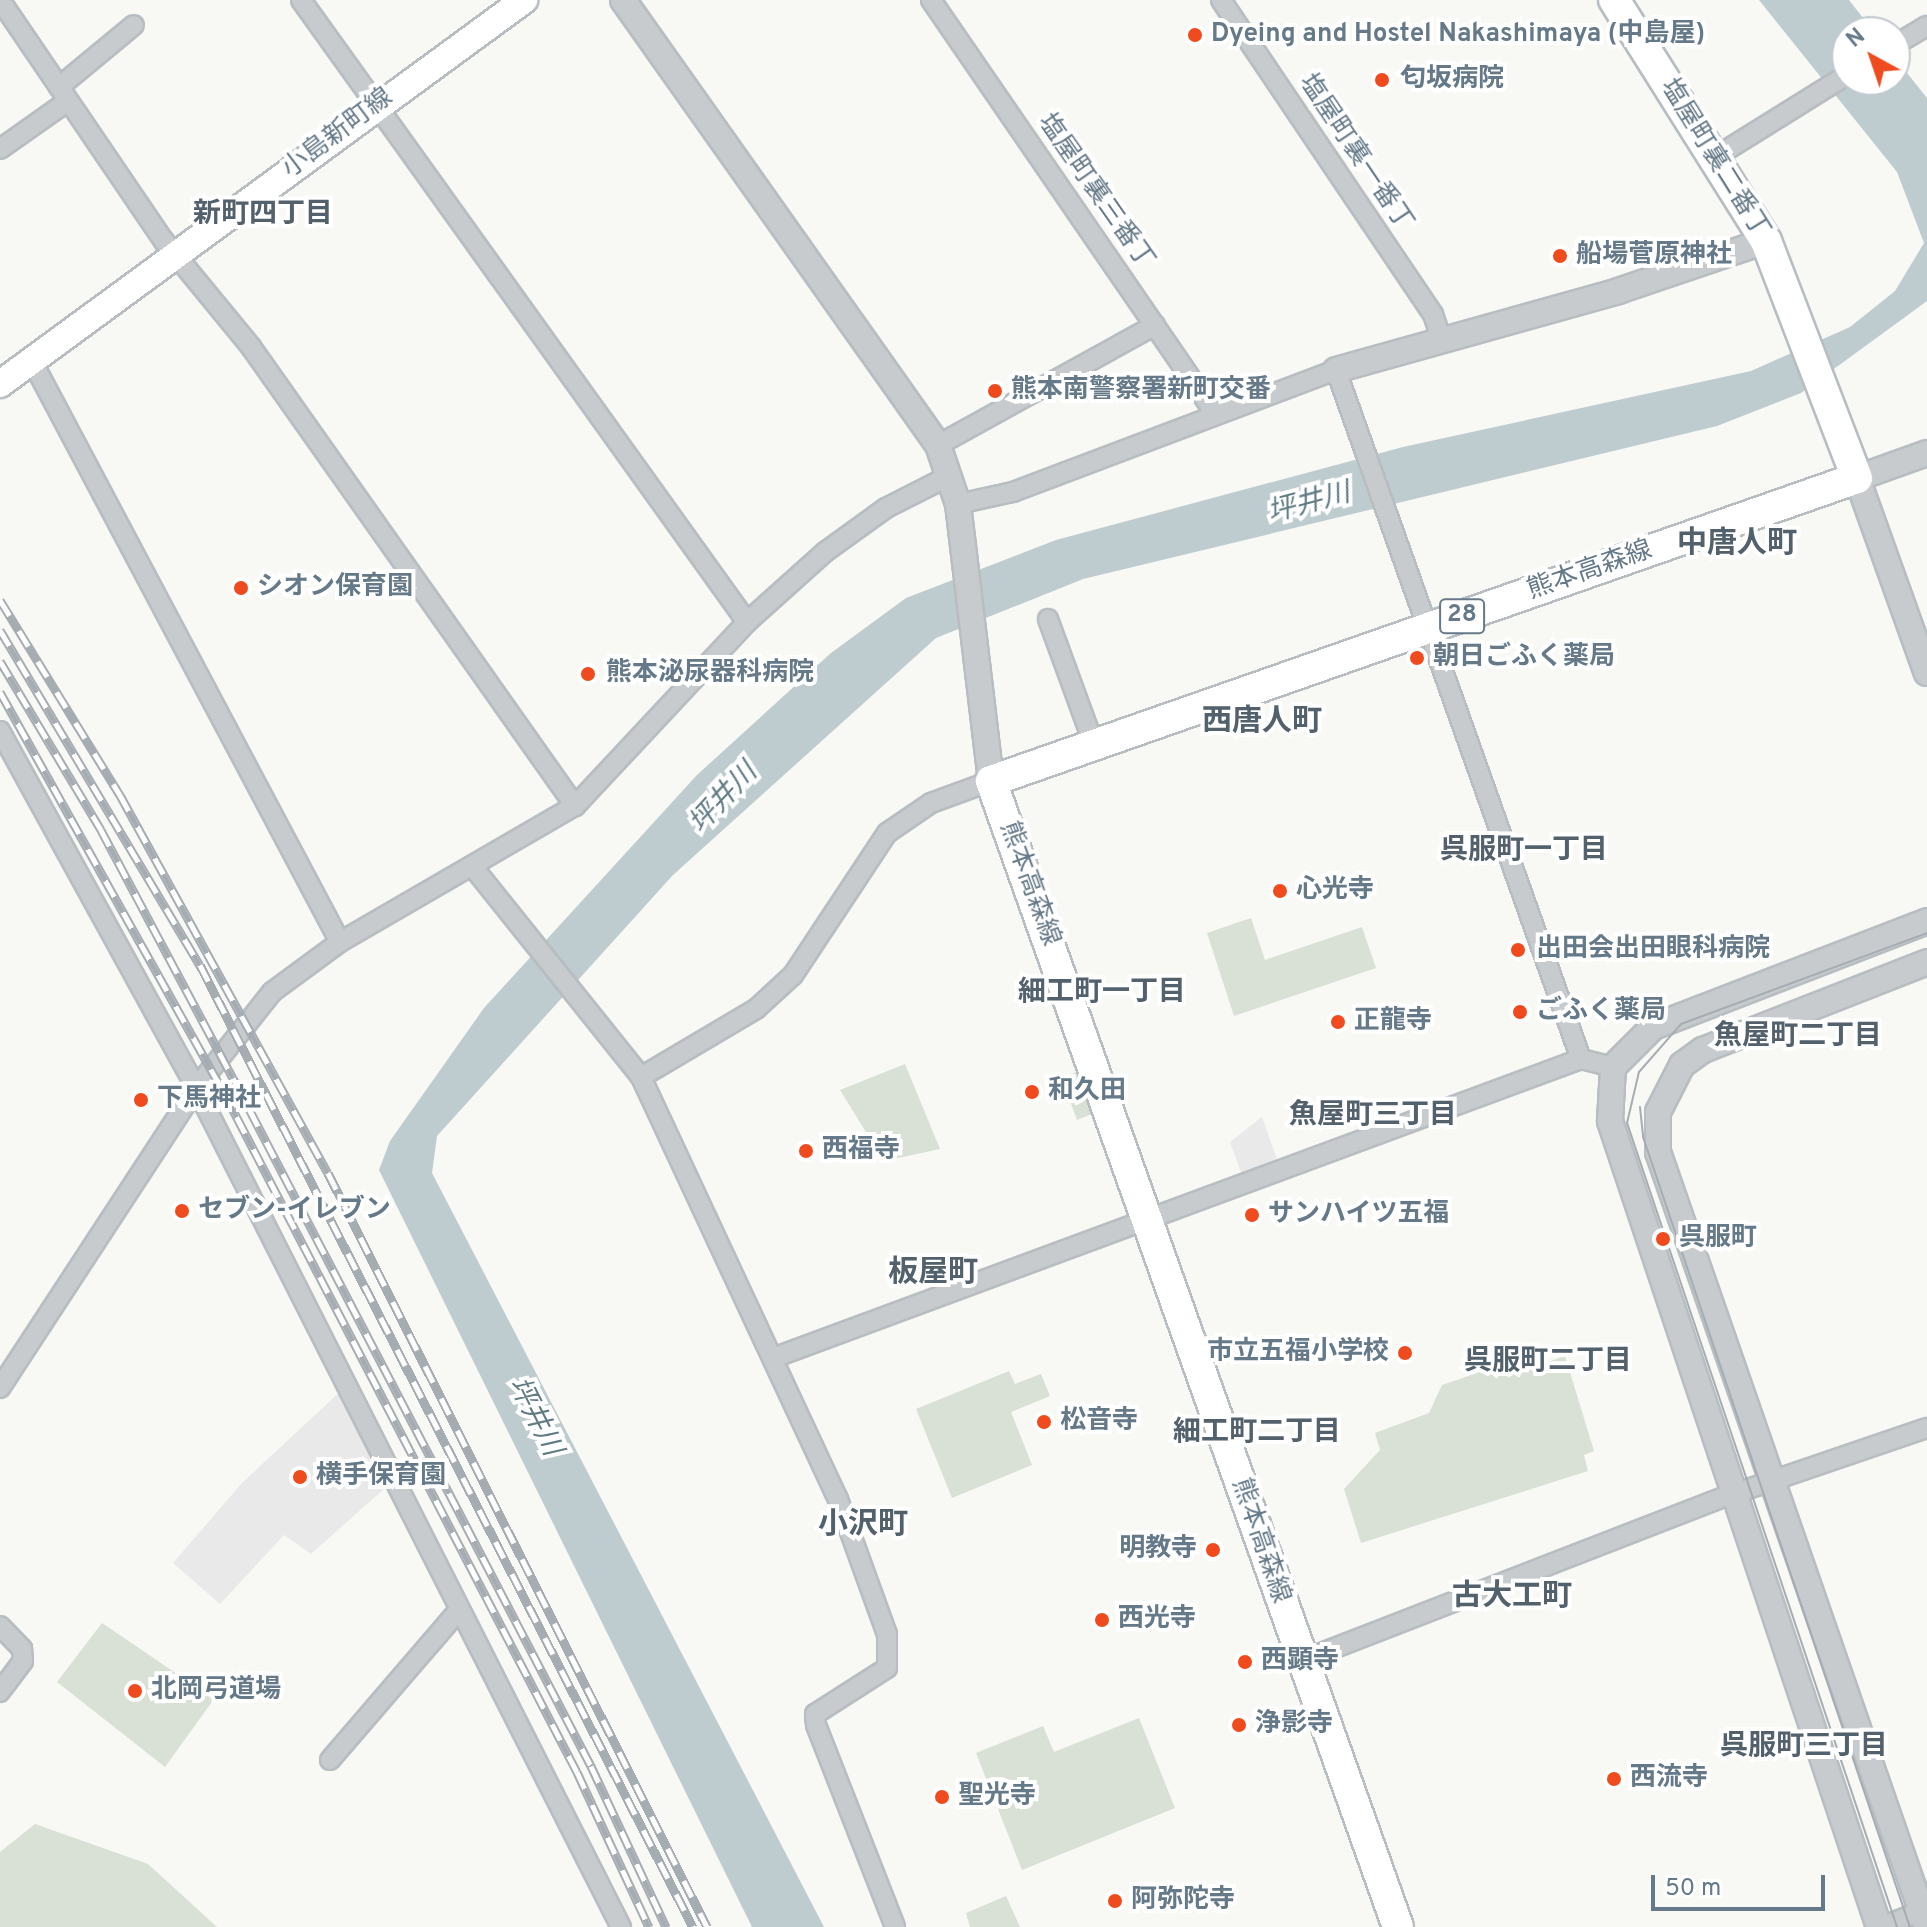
<!DOCTYPE html>
<html>
<head>
<meta charset="utf-8">
<style>
	body { margin:0 }
	#map { position:relative; width:1927px; height:1927px; overflow:hidden; background:#f8f8f4; font-family:Overpass,"Noto Sans JP",sans-serif }
	div>[style] { position:absolute }
	.built>* { inset:0; background:#e8e9e8 }
	.green>* { inset:0; background:#d9e0d5 }
	.water>* { inset:0; background:#becbcf }
	.roads { filter:drop-shadow(2px 0 #b7bdc1) drop-shadow(-2px 0 #b7bdc1) drop-shadow(0 2px #b7bdc1) drop-shadow(0 -2px #b7bdc1) }
	.minor>* { height:18px; margin:-9px; padding:0 9px; transform-origin:9px; border-radius:9px; background:#c7cbce }
	.tertiary>* { height:24px; margin:-12px; padding:0 12px; transform-origin:12px; border-radius:12px; background:#c7cbce }
	.secondary>* { height:26px; margin:-13px; padding:0 13px; transform-origin:13px; border-radius:13px; background:#fff }
	.primary>* { height:30px; margin:-15px; padding:0 15px; transform-origin:15px; border-radius:15px; background:#fff }
	.tram>* { height:2px; margin:-1px; padding:0 1px; transform-origin:1px; border-radius:1px; background:#a5acb2 }
	.rail>* { height:9px; margin-top:-4.5px; transform-origin:0; background:repeating-linear-gradient(90deg,#fff 0 18px,#a5acb2 0 36px); box-sizing:border-box; border-block:2px solid #a5acb2 }
	.dots>* { width:22px; height:22px; translate:-50% -50%; box-sizing:border-box; border:4px solid #fff; border-radius:50% }
	span { translate:-50% -50%; white-space:nowrap; text-align:center; line-height:1.15; -webkit-text-stroke:8px #fff; paint-order:stroke }
	.shield-label span { padding:2px 6px; background:#fff; border:2px solid; border-radius:6px; -webkit-text-stroke-width:0 }
	.shield-label { font-size:24px; color:#657988; font-weight:700 }
	.poi-label { font-size:26px; color:#657988; font-weight:700 }
	.left { translate:0 -50%; text-align:left }
	.right { translate:-100% -50%; text-align:right }
	.street-label { font-size:26px; color:#657988 }
	.neighbourhood-label { font-size:28px; color:#53616c; font-weight:700 }
	.water-label { font-size:28px; color:#607b83; font-style:italic }
	.quarter-label { font-size:30px; color:#53616c; font-weight:700 }
	.north { position:absolute; left:1831px; top:16px; width:80px; height:80px; box-sizing:border-box; background:#fff; border:2px solid #c1c9cf; border-radius:50%; rotate:320deg; font-size:22px; font-weight:700; line-height:32px; text-align:center; color:#657988 }
	.north::after { content:''; display:block; margin:auto; width:28px; height:36px; background:#ef4b1e; clip-path:polygon(50% 0,100% 100%,50% 72%,0 100%) }
	.scale { position:absolute; left:1651px; top:1875px; width:174px; height:36px; box-sizing:border-box; border:4px solid #657988; border-top:0; padding-left:10px; font-size:24px; line-height:28px; white-space:nowrap; color:#657988; -webkit-text-stroke:6px #fff; paint-order:stroke }
</style>
</head>
<body>
<div id="map">
	<div class="built">
		<i style="clip-path:polygon(1262px 1117px,1278px 1162px,1242px 1175px,1230px 1142px)"></i>
		<i style="clip-path:polygon(342px 1390px,394px 1480px,311px 1554px,284px 1535px,220px 1604px,173px 1563px,242px 1483px)"></i>
	</div>
	<div class="green">
		<i style="clip-path:polygon(1251px 918px,1265px 960px,1362px 927px,1376px 968px,1234px 1016px,1207px 933px)"></i>
		<i style="clip-path:polygon(905px 1064px,940px 1149px,884px 1161px,840px 1090px)"></i>
		<i style="clip-path:polygon(1089px 1067px,1104px 1109px,1077px 1120px,1062px 1078px)"></i>
		<i style="clip-path:polygon(1530px 1355px,1548px 1362px,1565px 1356px,1594px 1451px,1584px 1455px,1588px 1471px,1361px 1543px,1344px 1489px,1380px 1450px,1375px 1433px,1429px 1413px,1442px 1385px)"></i>
		<i style="clip-path:polygon(1009px 1371px,1015px 1384px,1041px 1374px,1050px 1396px,1011px 1412px,1032px 1465px,952px 1498px,916px 1409px)"></i>
		<i style="clip-path:polygon(102px 1623px,214px 1699px,165px 1767px,57px 1682px)"></i>
		<i style="clip-path:polygon(1139px 1718px,1175px 1808px,1022px 1870px,976px 1753px,1043px 1726px,1054px 1752px)"></i>
		<i style="clip-path:polygon(35px 1824px,148px 1864px,217px 1927px,0 1927px,0 1852px)"></i>
		<i style="clip-path:polygon(1006px 1896px,1020px 1927px,970px 1927px,966px 1913px)"></i>
	</div>
	<div class="water">
		<i style="clip-path:polygon(1759px 0,1849px 0,1874px 32px,1847px 32px,1847px 80px,1895px 80px,1895px 58px,1927px 98px,1927px 301px,1801px 393px,1717px 426px,1083px 579px,936px 638px,673px 875px,437px 1136px,432px 1173px,824px 1927px,752px 1927px,379px 1170px,390px 1141px,484px 1008px,697px 775px,831px 653px,906px 598px,1056px 540px,1403px 447px,1751px 371px,1850px 327px,1895px 291px,1924px 243px,1897px 172px)"></i>
	</div>
	<div class="roads">
		<div class="minor">
			<i style="left:0;top:0;width:292px;rotate:55.8deg"></i>
			<i style="left:164px;top:241px;width:137px;rotate:50.6deg"></i>
			<i style="left:251px;top:347px;width:562px;rotate:54.78deg"></i>
			<i style="left:301px;top:0;width:765px;rotate:54.36deg"></i>
			<i style="left:931px;top:0;width:503px;rotate:55.52deg"></i>
			<i style="left:1221px;top:0;width:379px;rotate:56deg"></i>
			<i style="left:1433px;top:314px;width:25px;rotate:72deg"></i>
			<i style="left:1895px;top:45px;width:37px;rotate:-31deg"></i>
			<i style="left:59px;top:87px;width:97px;rotate:-39.6deg"></i>
			<i style="left:0;top:149px;width:83px;rotate:-35.2deg"></i>
			<i style="left:1712px;top:159px;width:159px;rotate:-31.9deg"></i>
			<i style="left:33px;top:363px;width:655px;rotate:62.07deg"></i>
			<i style="left:340px;top:942px;width:272px;rotate:-30.1deg"></i>
			<i style="left:575px;top:806px;width:252px;rotate:-46.9deg"></i>
			<i style="left:747px;top:622px;width:105px;rotate:-41.9deg"></i>
			<i style="left:825px;top:552px;width:75px;rotate:-35.8deg"></i>
			<i style="left:886px;top:508px;width:71px;rotate:-26.9deg"></i>
			<i style="left:938px;top:445px;width:248px;rotate:-28.9deg"></i>
			<i style="left:958px;top:504px;width:56px;rotate:-12.3deg"></i>
			<i style="left:1013px;top:492px;width:345px;rotate:-20.7deg"></i>
			<i style="left:1336px;top:370px;width:731px;rotate:70.43deg"></i>
			<i style="left:1048px;top:619px;width:134px;rotate:69.9deg"></i>
			<i style="left:0;top:731px;width:407px;rotate:61.2deg"></i>
			<i style="left:196px;top:1088px;width:941px;rotate:63.14deg"></i>
			<i style="left:472px;top:866px;width:270px;rotate:51.3deg"></i>
			<i style="left:641px;top:1077px;width:466px;rotate:65deg"></i>
			<i style="left:838px;top:1499px;width:144px;rotate:70.1deg"></i>
			<i style="left:887px;top:1634px;width:34px;rotate:90deg"></i>
			<i style="left:887px;top:1668px;width:85px;rotate:147.4deg"></i>
			<i style="left:815px;top:1714px;width:11px;rotate:85deg"></i>
			<i style="left:816px;top:1725px;width:217px;rotate:68.6deg"></i>
			<i style="left:641px;top:1077px;width:134px;rotate:-30.6deg"></i>
			<i style="left:756px;top:1009px;width:50px;rotate:-42.6deg"></i>
			<i style="left:793px;top:975px;width:170px;rotate:-56.5deg"></i>
			<i style="left:887px;top:833px;width:53px;rotate:-34.3deg"></i>
			<i style="left:931px;top:803px;width:64px;rotate:-20.1deg"></i>
			<i style="left:773px;top:1358px;width:862px;rotate:-20.31deg"></i>
			<i style="left:1581px;top:1059px;width:33px;rotate:14deg"></i>
			<i style="left:0;top:1388px;width:358px;rotate:-56.8deg"></i>
			<i style="left:196px;top:1088px;width:122px;rotate:-51.6deg"></i>
			<i style="left:272px;top:992px;width:84px;rotate:-36.3deg"></i>
			<i style="left:0;top:1626px;width:32px;rotate:46deg"></i>
			<i style="left:22px;top:1649px;width:12px;rotate:85deg"></i>
			<i style="left:23px;top:1661px;width:39px;rotate:127deg"></i>
			<i style="left:1301px;top:1661px;width:460px;rotate:-21.2deg"></i>
			<i style="left:1730px;top:1495px;width:208px;rotate:-18.8deg"></i>
			<i style="left:330px;top:1760px;width:198px;rotate:-49.3deg"></i>
			<i style="left:1881px;top:1927px;width:49px;rotate:-21.4deg"></i>
		</div>
		<div class="tertiary">
			<i style="left:623px;top:0;width:545px;rotate:54.71deg"></i>
			<i style="left:938px;top:445px;width:62px;rotate:71.3deg"></i>
			<i style="left:958px;top:504px;width:279px;rotate:83.2deg"></i>
			<i style="left:1336px;top:370px;width:293px;rotate:-15.6deg"></i>
			<i style="left:1618px;top:291px;width:156px;rotate:-18.7deg"></i>
			<i style="left:1927px;top:453px;width:74px;rotate:160.3deg"></i>
			<i style="left:1857px;top:478px;width:207px;rotate:70.3deg"></i>
			<i style="left:1879px;top:1927px;width:850px;rotate:-108.46deg"></i>
			<i style="left:1610px;top:1121px;width:54px;rotate:-86.8deg"></i>
			<i style="left:1613px;top:1067px;width:57px;rotate:-45deg"></i>
			<i style="left:1653px;top:1027px;width:294px;rotate:-21.1deg"></i>
			<i style="left:1927px;top:1927px;width:820px;rotate:-109.14deg"></i>
			<i style="left:1658px;top:1152px;width:40px;rotate:-90deg"></i>
			<i style="left:1658px;top:1112px;width:53px;rotate:-62.9deg"></i>
			<i style="left:1682px;top:1065px;width:26px;rotate:-36deg"></i>
			<i style="left:1703px;top:1050px;width:241px;rotate:-21.4deg"></i>
		</div>
		<div class="secondary">
			<i style="left:0;top:384px;width:650px;rotate:-36.23deg"></i>
		</div>
		<div class="primary">
			<i style="left:1398px;top:1927px;width:1216px;rotate:-109.55deg"></i>
			<i style="left:991px;top:781px;width:917px;rotate:-19.28deg"></i>
			<i style="left:1857px;top:478px;width:254px;rotate:-111deg"></i>
			<i style="left:1766px;top:241px;width:285px;rotate:-122.2deg"></i>
		</div>
	</div>
	<div class="tram">
		<i style="left:1640px;top:1107px;width:30px;rotate:84deg"></i>
		<i style="left:1643px;top:1137px;width:834px;rotate:71.33deg"></i>
		<i style="left:1897px;top:1927px;width:848px;rotate:-108.56deg"></i>
		<i style="left:1627px;top:1123px;width:52px;rotate:-76.8deg"></i>
		<i style="left:1639px;top:1072px;width:64px;rotate:-48.8deg"></i>
		<i style="left:1681px;top:1024px;width:262px;rotate:-20.3deg"></i>
	</div>
	<div class="rail">
		<i style="left:0;top:600px;width:229px;rotate:58.4deg"></i>
		<i style="left:120px;top:795px;width:431px;rotate:61.2deg"></i>
		<i style="left:328px;top:1173px;width:844px;rotate:63.31deg"></i>
		<i style="left:0;top:630px;width:390px;rotate:59.2deg"></i>
		<i style="left:200px;top:965px;width:1081px;rotate:62.87deg"></i>
		<i style="left:0;top:661px;width:197px;rotate:59.1deg"></i>
		<i style="left:101px;top:830px;width:281px;rotate:62deg"></i>
		<i style="left:233px;top:1078px;width:776px;rotate:62.51deg"></i>
		<i style="left:591px;top:1766px;width:178px;rotate:65deg"></i>
		<i style="left:0;top:692px;width:450px;rotate:60.8deg"></i>
		<i style="left:220px;top:1085px;width:774px;rotate:62.54deg"></i>
		<i style="left:577px;top:1772px;width:171px;rotate:65.1deg"></i>
	</div>
	<div class="dots">
		<i style="left:1195px;top:35px;background:#ef4b1e"></i>
		<i style="left:1382px;top:80px;background:#ef4b1e"></i>
		<i style="left:1560px;top:256px;background:#ef4b1e"></i>
		<i style="left:995px;top:391px;background:#ef4b1e"></i>
		<i style="left:241px;top:588px;background:#ef4b1e"></i>
		<i style="left:1417px;top:658px;background:#ef4b1e"></i>
		<i style="left:588px;top:674px;background:#ef4b1e"></i>
		<i style="left:1280px;top:891px;background:#ef4b1e"></i>
		<i style="left:1518px;top:950px;background:#ef4b1e"></i>
		<i style="left:1520px;top:1012px;background:#ef4b1e"></i>
		<i style="left:1338px;top:1022px;background:#ef4b1e"></i>
		<i style="left:1032px;top:1092px;background:#ef4b1e"></i>
		<i style="left:141px;top:1100px;background:#ef4b1e"></i>
		<i style="left:806px;top:1151px;background:#ef4b1e"></i>
		<i style="left:182px;top:1211px;background:#ef4b1e"></i>
		<i style="left:1252px;top:1215px;background:#ef4b1e"></i>
		<i style="left:1663px;top:1239px;background:#ef4b1e"></i>
		<i style="left:1405px;top:1353px;background:#ef4b1e"></i>
		<i style="left:1044px;top:1422px;background:#ef4b1e"></i>
		<i style="left:300px;top:1477px;background:#ef4b1e"></i>
		<i style="left:1213px;top:1550px;background:#ef4b1e"></i>
		<i style="left:1102px;top:1620px;background:#ef4b1e"></i>
		<i style="left:1245px;top:1662px;background:#ef4b1e"></i>
		<i style="left:135px;top:1691px;background:#ef4b1e"></i>
		<i style="left:1239px;top:1725px;background:#ef4b1e"></i>
		<i style="left:1614px;top:1779px;background:#ef4b1e"></i>
		<i style="left:942px;top:1797px;background:#ef4b1e"></i>
		<i style="left:1115px;top:1901px;background:#ef4b1e"></i>
	</div>
	<div class="shield-label">
		<span style="left:1462px;top:616px">28</span>
	</div>
	<div class="poi-label">
		<span class="left" style="left:1211px;top:35px">Dyeing and Hostel Nakashimaya (中島屋)</span>
		<span class="left" style="left:1400px;top:80px">匂坂病院</span>
		<span class="left" style="left:1576px;top:256px">船場菅原神社</span>
		<span class="left" style="left:1011px;top:391px">熊本南警察署新町交番</span>
		<span class="left" style="left:257px;top:588px">シオン保育園</span>
		<span class="left" style="left:1433px;top:658px">朝日ごふく薬局</span>
		<span class="left" style="left:606px;top:674px">熊本泌尿器科病院</span>
		<span class="left" style="left:1296px;top:891px">心光寺</span>
		<span class="left" style="left:1536px;top:950px">出田会出田眼科病院</span>
		<span class="left" style="left:1536px;top:1012px">ごふく薬局</span>
		<span class="left" style="left:1354px;top:1022px">正龍寺</span>
		<span class="left" style="left:1048px;top:1092px">和久田</span>
		<span class="left" style="left:157px;top:1100px">下馬神社</span>
		<span class="left" style="left:822px;top:1151px">西福寺</span>
		<span class="left" style="left:198px;top:1211px">セブン-イレブン</span>
		<span class="left" style="left:1268px;top:1215px">サンハイツ五福</span>
		<span class="left" style="left:1679px;top:1239px">呉服町</span>
		<span class="right" style="left:1389px;top:1353px">市立五福小学校</span>
		<span class="left" style="left:1060px;top:1422px">松音寺</span>
		<span class="left" style="left:316px;top:1477px">横手保育園</span>
		<span class="right" style="left:1197px;top:1550px">明教寺</span>
		<span class="left" style="left:1118px;top:1620px">西光寺</span>
		<span class="left" style="left:1261px;top:1662px">西顕寺</span>
		<span class="left" style="left:151px;top:1691px">北岡弓道場</span>
		<span class="left" style="left:1255px;top:1725px">浄影寺</span>
		<span class="left" style="left:1630px;top:1779px">西流寺</span>
		<span class="left" style="left:958px;top:1797px">聖光寺</span>
		<span class="left" style="left:1131px;top:1901px">阿弥陀寺</span>
	</div>
	<div class="street-label">
		<span style="left:338px;top:134px;rotate:-37deg">小島新町線</span>
		<span style="left:1355px;top:153px;rotate:56deg">塩屋町裏一番丁</span>
		<span style="left:1714px;top:159px;rotate:58deg">塩屋町裏二番丁</span>
		<span style="left:1095px;top:192px;rotate:55deg">塩屋町裏三番丁</span>
		<span style="left:1590px;top:571px;rotate:-19deg">熊本高森線</span>
		<span style="left:1029px;top:884px;rotate:70deg">熊本高森線</span>
		<span style="left:1260px;top:1541px;rotate:71deg">熊本高森線</span>
	</div>
	<div class="neighbourhood-label">
		<span style="left:263px;top:215px">新町四丁目</span>
		<span style="left:1524px;top:851px">呉服町一丁目</span>
		<span style="left:1102px;top:993px">細工町一丁目</span>
		<span style="left:1798px;top:1037px">魚屋町二丁目</span>
		<span style="left:1373px;top:1116px">魚屋町三丁目</span>
		<span style="left:1548px;top:1362px">呉服町二丁目</span>
		<span style="left:1257px;top:1433px">細工町二丁目</span>
		<span style="left:1804px;top:1747px">呉服町三丁目</span>
	</div>
	<div class="water-label">
		<span style="left:1309px;top:504px;rotate:-15deg">坪井川</span>
		<span style="left:724px;top:799px;rotate:-47deg">坪井川</span>
		<span style="left:534px;top:1417px;rotate:63deg">坪井川</span>
	</div>
	<div class="quarter-label">
		<span style="left:1737px;top:545px">中唐人町</span>
		<span style="left:1262px;top:723px">西唐人町</span>
		<span style="left:933px;top:1274px">板屋町</span>
		<span style="left:863px;top:1526px">小沢町</span>
		<span style="left:1512px;top:1598px">古大工町</span>
	</div>
	<div class="north">N</div>
	<div class="scale">50 m</div>
</div>
</body>
</html>
